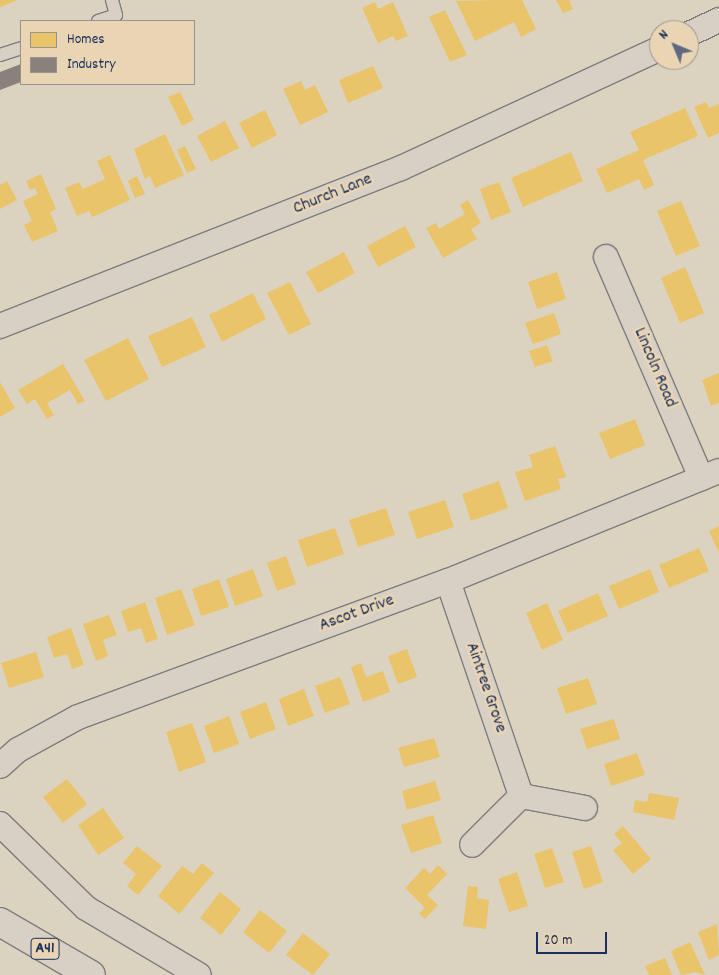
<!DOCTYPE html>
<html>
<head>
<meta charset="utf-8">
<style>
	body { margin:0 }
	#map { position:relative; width:719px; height:975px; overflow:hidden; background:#dcd2c0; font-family:Dekko,sans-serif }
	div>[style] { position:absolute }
	.homes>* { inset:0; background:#e9c46a }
	.industry>* { inset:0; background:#8a817c }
	.roads { filter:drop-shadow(1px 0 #7e7d7e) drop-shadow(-1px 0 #7e7d7e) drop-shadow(0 1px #7e7d7e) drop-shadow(0 -1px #7e7d7e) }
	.lane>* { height:12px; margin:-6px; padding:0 6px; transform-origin:6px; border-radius:6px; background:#d8d0c4 }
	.street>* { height:24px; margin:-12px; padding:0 12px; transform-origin:12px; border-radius:12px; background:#d8d0c4 }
	.primary>* { height:28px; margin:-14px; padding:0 14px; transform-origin:14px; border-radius:14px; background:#d8d0c4 }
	span { translate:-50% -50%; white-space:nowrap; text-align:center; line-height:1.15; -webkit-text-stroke:5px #e9d5b3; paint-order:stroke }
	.shield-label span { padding:1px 4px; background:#e9d5b3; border:1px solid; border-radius:4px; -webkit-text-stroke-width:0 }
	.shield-label { font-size:16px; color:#1b2f5e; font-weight:700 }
	.street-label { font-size:18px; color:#1b2f5e }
	.legend { position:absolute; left:20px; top:20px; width:175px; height:65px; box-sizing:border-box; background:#e9d5b3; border:1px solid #979391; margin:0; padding:6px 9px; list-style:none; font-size:15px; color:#1b2f5e }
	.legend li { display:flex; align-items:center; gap:10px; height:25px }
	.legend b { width:25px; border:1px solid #979391 }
	.north { position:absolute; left:649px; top:20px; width:50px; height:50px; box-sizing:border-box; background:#e9d5b3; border:1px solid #979391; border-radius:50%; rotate:315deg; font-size:14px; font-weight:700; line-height:20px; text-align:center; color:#1b2f5e }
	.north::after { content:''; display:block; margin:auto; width:18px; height:22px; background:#5f6880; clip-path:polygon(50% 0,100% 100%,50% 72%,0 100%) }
	.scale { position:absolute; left:536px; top:932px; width:71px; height:22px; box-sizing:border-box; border:2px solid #1b2f5e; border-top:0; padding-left:6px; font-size:15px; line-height:18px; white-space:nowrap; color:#1b2f5e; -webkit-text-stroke:4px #e9d5b3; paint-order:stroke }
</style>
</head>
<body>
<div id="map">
	<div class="homes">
		<i style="clip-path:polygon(0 0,18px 0,0 7px)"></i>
		<i style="clip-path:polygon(494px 0,522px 0,536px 29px,521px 37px,514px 22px,475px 41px,456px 1px)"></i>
		<i style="clip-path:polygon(556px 0,569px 0,573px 9px,563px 13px)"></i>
		<i style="clip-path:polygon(375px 2px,378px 9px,393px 2px,408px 36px,396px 41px,393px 36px,378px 43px,362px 8px)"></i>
		<i style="clip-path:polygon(445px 10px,467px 55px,450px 62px,429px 17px)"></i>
		<i style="clip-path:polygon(373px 66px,383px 88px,348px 103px,339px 80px)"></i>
		<i style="clip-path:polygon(301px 81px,305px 90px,315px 85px,328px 112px,300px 125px,283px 89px)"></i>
		<i style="clip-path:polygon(180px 92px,194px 120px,182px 126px,168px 97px)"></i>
		<i style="clip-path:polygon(706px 102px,709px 108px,719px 104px,719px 133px,708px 138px,694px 107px)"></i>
		<i style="clip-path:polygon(685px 108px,698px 136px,643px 160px,654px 185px,644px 190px,639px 179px,607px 193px,596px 169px,639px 150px,630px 132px)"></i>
		<i style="clip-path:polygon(265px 110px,277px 135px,252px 148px,239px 123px)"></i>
		<i style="clip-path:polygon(225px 121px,239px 148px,211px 162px,197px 136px)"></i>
		<i style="clip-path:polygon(165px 134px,184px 175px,155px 188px,150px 176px,145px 179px,134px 149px)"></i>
		<i style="clip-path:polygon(185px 146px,196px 169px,187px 173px,177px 150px)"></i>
		<i style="clip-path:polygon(571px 152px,583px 181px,523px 207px,511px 178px)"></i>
		<i style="clip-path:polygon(110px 155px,130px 200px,92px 217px,89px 211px,77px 216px,65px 188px,79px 182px,83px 189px,105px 179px,97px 161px)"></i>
		<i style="clip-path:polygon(41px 174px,56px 209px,50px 212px,58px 231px,32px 242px,24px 225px,32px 221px,23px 201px,38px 194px,35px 188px,30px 190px,26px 181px)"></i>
		<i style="clip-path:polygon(137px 176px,145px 194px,135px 198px,128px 181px)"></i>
		<i style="clip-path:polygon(7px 181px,17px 200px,0 209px,0 185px)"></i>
		<i style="clip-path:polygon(499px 182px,511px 212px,491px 220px,480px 189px)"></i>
		<i style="clip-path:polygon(468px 200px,481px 223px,471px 229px,477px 239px,443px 258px,426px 228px,436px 223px,439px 229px,465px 214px,460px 205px)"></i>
		<i style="clip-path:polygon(681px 201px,700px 246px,676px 256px,657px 211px)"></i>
		<i style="clip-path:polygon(405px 226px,416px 247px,378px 267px,367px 246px)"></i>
		<i style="clip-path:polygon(344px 252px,355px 273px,318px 293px,306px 272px)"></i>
		<i style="clip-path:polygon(685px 267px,704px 313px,680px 323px,661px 278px)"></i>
		<i style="clip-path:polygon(557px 272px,566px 299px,537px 309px,528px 282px)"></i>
		<i style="clip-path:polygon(290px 282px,311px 324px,289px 335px,267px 293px)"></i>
		<i style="clip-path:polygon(253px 293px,266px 319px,222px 342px,209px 315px)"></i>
		<i style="clip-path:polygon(554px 313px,561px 334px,533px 344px,525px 323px)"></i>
		<i style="clip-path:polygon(192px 317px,206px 347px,162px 367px,148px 336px)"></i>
		<i style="clip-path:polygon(128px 338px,149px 379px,106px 401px,84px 360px)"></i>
		<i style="clip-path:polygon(547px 345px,553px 361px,535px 367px,529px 351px)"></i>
		<i style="clip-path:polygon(63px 364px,85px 401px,78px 404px,70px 390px,47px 403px,54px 415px,47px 419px,35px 399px,27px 404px,18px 390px)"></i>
		<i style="clip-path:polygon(719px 373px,719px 403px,711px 406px,702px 380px)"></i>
		<i style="clip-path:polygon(0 382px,15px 408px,0 417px)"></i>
		<i style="clip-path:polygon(635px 419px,645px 445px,610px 459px,599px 433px)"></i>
		<i style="clip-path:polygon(555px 446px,566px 477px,558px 479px,561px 489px,525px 501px,515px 472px,533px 467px,529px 455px)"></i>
		<i style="clip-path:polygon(499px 481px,508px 508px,471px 521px,462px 494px)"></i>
		<i style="clip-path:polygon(445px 500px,454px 527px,417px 539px,408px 512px)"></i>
		<i style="clip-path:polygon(386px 508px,395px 535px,358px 547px,349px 520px)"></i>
		<i style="clip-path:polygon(719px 526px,719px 553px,709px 531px)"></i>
		<i style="clip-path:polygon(335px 528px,344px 554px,307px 567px,298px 540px)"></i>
		<i style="clip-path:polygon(699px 548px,709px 571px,669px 588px,659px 565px)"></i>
		<i style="clip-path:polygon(286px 556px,296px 584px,277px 591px,267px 563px)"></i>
		<i style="clip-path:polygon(253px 569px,263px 596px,235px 606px,226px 579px)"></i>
		<i style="clip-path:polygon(650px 569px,659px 592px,619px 609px,609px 586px)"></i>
		<i style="clip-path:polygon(219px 579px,229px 607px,201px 616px,192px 589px)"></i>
		<i style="clip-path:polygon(181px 589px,195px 625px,167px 635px,155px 598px)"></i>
		<i style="clip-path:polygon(598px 593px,608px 616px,568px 633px,558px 611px)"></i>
		<i style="clip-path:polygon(145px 602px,158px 639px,146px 643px,141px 628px,128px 632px,121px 611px)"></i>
		<i style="clip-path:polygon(547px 603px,563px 640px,542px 650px,526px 613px)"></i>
		<i style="clip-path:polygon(109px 615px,117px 635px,103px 640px,108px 656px,96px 661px,83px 624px)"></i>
		<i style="clip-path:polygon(71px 628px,84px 665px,72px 669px,67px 654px,54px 658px,47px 637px)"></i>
		<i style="clip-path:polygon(407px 649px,417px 677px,398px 684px,388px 656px)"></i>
		<i style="clip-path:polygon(36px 652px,44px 677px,9px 688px,1px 663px)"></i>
		<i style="clip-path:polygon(361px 663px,366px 677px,383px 671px,390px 692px,363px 702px,351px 667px)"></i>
		<i style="clip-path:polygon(340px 677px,350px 704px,325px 713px,315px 686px)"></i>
		<i style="clip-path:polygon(588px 678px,597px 704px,566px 714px,557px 688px)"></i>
		<i style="clip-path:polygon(304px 689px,314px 716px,288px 726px,279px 699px)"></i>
		<i style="clip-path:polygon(266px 702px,276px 729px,250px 739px,240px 712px)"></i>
		<i style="clip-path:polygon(229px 716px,239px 744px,214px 753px,204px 726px)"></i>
		<i style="clip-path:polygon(614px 719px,620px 739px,587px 749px,580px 729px)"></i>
		<i style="clip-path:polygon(192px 723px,206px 762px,179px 772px,166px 732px)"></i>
		<i style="clip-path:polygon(434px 738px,440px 757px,404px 767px,398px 748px)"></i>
		<i style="clip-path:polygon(637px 753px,645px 775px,611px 786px,604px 764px)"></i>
		<i style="clip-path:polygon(67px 779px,87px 804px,63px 823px,43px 797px)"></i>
		<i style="clip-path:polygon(435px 781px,441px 800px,407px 810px,402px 791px)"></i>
		<i style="clip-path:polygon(649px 793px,679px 798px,674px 820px,633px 812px,635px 800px,647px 802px)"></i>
		<i style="clip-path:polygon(103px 808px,124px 838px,98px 855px,78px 825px)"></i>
		<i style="clip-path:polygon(433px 815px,442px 843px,411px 853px,401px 825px)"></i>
		<i style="clip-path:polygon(623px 826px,651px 859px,633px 874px,613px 850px,622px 843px,614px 834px)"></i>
		<i style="clip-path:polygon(137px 846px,162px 866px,138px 895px,127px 886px,136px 874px,123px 863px)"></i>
		<i style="clip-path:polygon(591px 846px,603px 882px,584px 889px,572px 852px)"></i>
		<i style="clip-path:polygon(552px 848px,564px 882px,545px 888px,534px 854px)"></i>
		<i style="clip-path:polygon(202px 863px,214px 873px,179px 914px,158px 896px,182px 866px,193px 874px)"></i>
		<i style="clip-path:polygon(438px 865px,447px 874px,427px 895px,438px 905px,425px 919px,419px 913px,425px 908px,405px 888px,424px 868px,430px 874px)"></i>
		<i style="clip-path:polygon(517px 872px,528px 906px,509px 912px,498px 879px)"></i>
		<i style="clip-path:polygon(468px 886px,478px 887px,477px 898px,489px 900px,486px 929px,463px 926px)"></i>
		<i style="clip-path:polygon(220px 892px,241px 909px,221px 935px,200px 918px)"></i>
		<i style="clip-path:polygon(260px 910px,287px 931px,269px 953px,243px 932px)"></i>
		<i style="clip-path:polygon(717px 924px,719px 955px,709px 960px,698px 932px)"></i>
		<i style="clip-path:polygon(303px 933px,330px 954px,313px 975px,286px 955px)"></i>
		<i style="clip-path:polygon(690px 942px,705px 975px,695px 972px,681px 975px,671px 951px)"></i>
		<i style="clip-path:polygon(665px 958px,672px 975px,649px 975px,645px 966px)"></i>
	</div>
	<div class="industry">
		<i style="clip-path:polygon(21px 64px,21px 82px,0 90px,0 72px)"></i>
	</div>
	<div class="roads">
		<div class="lane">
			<i style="left:98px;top:21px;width:19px;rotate:-18deg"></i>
			<i style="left:116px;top:15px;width:16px;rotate:-105deg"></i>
			<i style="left:0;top:55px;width:22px;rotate:-18deg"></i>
		</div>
		<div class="street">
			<i style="left:689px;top:34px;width:33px;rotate:-25deg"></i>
			<i style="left:606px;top:257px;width:241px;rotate:66.7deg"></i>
			<i style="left:0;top:326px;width:431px;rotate:-21.5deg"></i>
			<i style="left:401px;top:168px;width:284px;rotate:-24.8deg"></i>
			<i style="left:448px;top:581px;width:227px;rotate:71.2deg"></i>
			<i style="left:521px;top:796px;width:69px;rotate:135deg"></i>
			<i style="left:0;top:766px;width:24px;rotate:-42deg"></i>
			<i style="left:18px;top:750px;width:68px;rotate:-28.8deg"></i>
			<i style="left:78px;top:717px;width:394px;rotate:-20.2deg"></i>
			<i style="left:448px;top:581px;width:292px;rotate:-22.1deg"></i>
			<i style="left:521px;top:796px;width:65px;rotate:10.6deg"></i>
			<i style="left:0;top:824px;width:120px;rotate:44.3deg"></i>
			<i style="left:86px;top:908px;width:131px;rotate:30.7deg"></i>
		</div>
		<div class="primary">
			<i style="left:0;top:922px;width:105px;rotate:30.2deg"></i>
		</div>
	</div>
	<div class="shield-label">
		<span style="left:45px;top:949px">A41</span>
	</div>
	<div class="street-label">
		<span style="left:333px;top:195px;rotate:-22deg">Church Lane</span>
		<span style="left:654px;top:368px;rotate:67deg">Lincoln Road</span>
		<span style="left:357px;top:614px;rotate:-20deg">Ascot Drive</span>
		<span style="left:485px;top:688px;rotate:71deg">Aintree Grove</span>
	</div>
	<ul class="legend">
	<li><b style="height:14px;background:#e9c46a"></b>Homes</li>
	<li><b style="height:14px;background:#8a817c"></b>Industry</li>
	</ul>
	<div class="north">N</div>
	<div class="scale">20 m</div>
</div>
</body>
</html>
